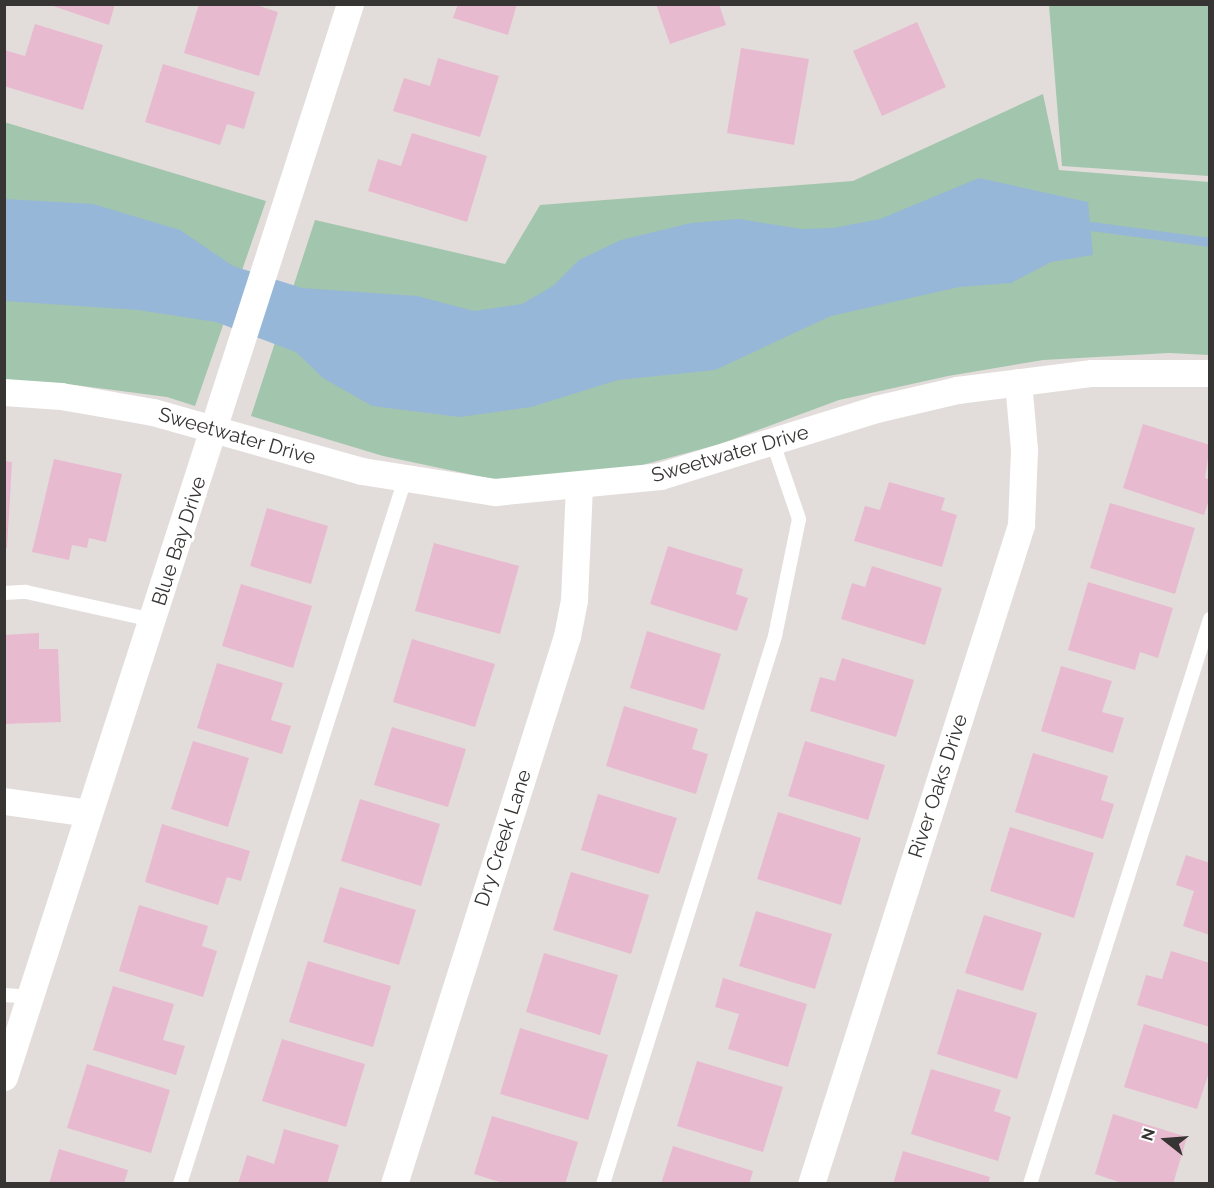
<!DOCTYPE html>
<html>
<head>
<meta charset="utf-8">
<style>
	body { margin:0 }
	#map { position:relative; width:1214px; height:1188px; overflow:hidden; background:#e2ddda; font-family:Raleway,sans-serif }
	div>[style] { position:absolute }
	.green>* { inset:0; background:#a2c5ad }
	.water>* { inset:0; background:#97b7d8 }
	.stream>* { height:9px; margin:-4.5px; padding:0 4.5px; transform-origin:4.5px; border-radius:4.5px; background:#97b7d8 }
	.building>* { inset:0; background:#e8bacf }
	.lane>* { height:14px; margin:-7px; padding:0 7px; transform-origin:7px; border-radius:7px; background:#fff }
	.street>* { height:27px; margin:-13.5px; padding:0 13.5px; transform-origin:13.5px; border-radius:13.5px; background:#fff }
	span { translate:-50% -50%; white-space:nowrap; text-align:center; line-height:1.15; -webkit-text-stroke:6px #fff; paint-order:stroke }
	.street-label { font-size:20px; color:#373534 }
	.frame { position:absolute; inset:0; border:6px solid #373534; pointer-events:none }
	.north { position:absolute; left:1136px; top:1110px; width:60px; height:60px; -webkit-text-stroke:4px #fff; paint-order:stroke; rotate:287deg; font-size:16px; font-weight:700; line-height:24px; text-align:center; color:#373534 }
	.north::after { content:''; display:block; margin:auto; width:21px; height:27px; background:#373534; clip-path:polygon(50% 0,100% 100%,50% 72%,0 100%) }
</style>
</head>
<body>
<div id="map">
	<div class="green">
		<i style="clip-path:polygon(1049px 5px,1209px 5px,1209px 176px,1062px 166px)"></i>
		<i style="clip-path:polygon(1043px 94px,1059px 170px,1209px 182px,1209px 355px,1169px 353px,1043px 360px,948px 376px,839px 400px,720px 444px,624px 470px,511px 483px,383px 456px,251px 416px,315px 220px,505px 264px,540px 205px,853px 181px)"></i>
		<i style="clip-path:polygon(4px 122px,266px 201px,195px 406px,167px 397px,75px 385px,5px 381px)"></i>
	</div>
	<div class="water">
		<i style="clip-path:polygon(979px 178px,1088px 202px,1093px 255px,1051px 262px,1011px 283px,959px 287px,831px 316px,715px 370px,618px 380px,531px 407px,460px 417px,372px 406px,323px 378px,296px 352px,216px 322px,138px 310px,5px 301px,5px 199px,93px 204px,180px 230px,233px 266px,302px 288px,417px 296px,474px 311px,522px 304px,553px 286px,579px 260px,621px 240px,691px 223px,739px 219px,802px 229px,833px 228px,880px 219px)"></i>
	</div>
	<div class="stream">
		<i style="left:1091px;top:226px;width:120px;rotate:7.7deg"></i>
	</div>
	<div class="building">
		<i style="clip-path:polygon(47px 4px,115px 4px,109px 25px)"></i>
		<i style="clip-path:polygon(199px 4px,253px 4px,278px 12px,259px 76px,184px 53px)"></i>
		<i style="clip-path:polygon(458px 4px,517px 4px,508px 35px,453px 18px)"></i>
		<i style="clip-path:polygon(656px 4px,719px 4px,726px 25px,670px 44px)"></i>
		<i style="clip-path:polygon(917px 22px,946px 87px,882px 116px,853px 51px)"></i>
		<i style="clip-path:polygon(35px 24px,103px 45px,83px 110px,4px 86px,4px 50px,25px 56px)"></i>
		<i style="clip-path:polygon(741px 48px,809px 59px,794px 145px,727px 133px)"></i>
		<i style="clip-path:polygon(438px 58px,499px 76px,480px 137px,393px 111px,404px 78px,430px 86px)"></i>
		<i style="clip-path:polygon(163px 64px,255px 92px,244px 129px,227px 124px,220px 145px,145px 122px)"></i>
		<i style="clip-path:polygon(412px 133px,487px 156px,467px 222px,368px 191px,378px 159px,401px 166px)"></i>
		<i style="clip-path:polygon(1143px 424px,1210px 445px,1205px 478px,1210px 480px,1210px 496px,1204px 515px,1123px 488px)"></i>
		<i style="clip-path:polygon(54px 459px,122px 474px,106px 542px,89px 538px,87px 548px,72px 545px,69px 560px,32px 552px)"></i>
		<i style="clip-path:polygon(4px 461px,12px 462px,7px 548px,4px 548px)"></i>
		<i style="clip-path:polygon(889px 482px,945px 498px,941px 510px,957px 515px,942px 567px,854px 541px,865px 506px,880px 510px)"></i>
		<i style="clip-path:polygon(1110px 503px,1195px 528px,1175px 594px,1090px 568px)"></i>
		<i style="clip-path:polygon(267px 508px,328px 526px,311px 584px,250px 566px)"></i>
		<i style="clip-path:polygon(434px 543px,519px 566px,500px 634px,415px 611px)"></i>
		<i style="clip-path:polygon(668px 546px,743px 569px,736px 594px,748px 598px,737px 631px,650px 604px)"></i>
		<i style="clip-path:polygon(872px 566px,942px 588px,925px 645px,841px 619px,852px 583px,865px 587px)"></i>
		<i style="clip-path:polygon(1088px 582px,1173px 608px,1158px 658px,1140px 652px,1135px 670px,1068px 650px)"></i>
		<i style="clip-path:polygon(241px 584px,312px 606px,293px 668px,222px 646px)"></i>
		<i style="clip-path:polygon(647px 631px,721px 654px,704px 710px,630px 688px)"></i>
		<i style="clip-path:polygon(39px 633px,39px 649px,58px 649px,61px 722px,4px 724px,4px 635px)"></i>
		<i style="clip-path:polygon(412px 639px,495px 664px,475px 727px,393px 702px)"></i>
		<i style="clip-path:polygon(842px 658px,914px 680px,896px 737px,810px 711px,820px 677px,835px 681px)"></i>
		<i style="clip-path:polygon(217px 663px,283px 683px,271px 720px,291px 726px,282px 754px,197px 728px)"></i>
		<i style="clip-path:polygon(1061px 666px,1112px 681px,1102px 712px,1124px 718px,1113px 753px,1041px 731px)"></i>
		<i style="clip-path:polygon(624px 706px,698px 729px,692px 749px,708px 754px,696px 794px,606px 766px)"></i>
		<i style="clip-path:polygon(392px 727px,466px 749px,448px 807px,374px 785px)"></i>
		<i style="clip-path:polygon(193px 741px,249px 758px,228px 827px,171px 809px)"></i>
		<i style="clip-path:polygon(805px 741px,885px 765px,868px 820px,788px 796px)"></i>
		<i style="clip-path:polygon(1033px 753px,1108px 776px,1101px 800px,1114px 804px,1103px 839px,1015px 812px)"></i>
		<i style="clip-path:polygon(598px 794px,677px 818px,659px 874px,581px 850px)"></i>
		<i style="clip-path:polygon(360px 799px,440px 824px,421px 886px,341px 861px)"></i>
		<i style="clip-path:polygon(778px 812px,861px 838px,841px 905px,757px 879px)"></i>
		<i style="clip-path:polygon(162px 824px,250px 851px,241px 881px,227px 877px,218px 905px,145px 882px)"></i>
		<i style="clip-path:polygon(1010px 827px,1094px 853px,1074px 918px,990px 891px)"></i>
		<i style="clip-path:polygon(1186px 855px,1210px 863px,1210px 935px,1183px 926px,1194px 891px,1176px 885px)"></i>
		<i style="clip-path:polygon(571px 872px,649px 895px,631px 954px,553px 930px)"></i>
		<i style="clip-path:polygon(340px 887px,416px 910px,399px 965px,323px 942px)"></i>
		<i style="clip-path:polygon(139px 905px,208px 926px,202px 946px,217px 951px,203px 997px,119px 971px)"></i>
		<i style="clip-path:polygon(756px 911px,832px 934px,815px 989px,739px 966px)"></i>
		<i style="clip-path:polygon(984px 915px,1042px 933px,1023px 991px,965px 973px)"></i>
		<i style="clip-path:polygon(1171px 951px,1210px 963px,1210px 1027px,1137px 1005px,1146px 975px,1162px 979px)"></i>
		<i style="clip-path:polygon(544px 953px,618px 975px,600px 1035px,526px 1012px)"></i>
		<i style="clip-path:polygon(308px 961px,391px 986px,373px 1047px,289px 1022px)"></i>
		<i style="clip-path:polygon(723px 978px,807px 1004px,788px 1067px,728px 1049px,739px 1014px,715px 1007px)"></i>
		<i style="clip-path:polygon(113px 986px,174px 1004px,163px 1040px,185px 1046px,176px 1075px,93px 1050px)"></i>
		<i style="clip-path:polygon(957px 989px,1037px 1013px,1017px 1079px,937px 1054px)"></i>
		<i style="clip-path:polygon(1144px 1024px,1210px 1044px,1210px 1069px,1197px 1109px,1124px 1087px)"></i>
		<i style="clip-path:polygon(520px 1028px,608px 1055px,588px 1120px,500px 1094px)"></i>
		<i style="clip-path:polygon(282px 1039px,365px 1064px,346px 1127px,262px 1101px)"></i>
		<i style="clip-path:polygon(697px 1061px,783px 1087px,763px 1152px,677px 1126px)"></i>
		<i style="clip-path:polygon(87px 1064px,170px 1090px,151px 1153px,67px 1128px)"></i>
		<i style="clip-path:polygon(931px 1069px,1001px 1090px,994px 1111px,1011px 1117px,998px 1161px,911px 1134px)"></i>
		<i style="clip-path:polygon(1113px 1114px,1187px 1137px,1173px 1184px,1125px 1184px,1095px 1174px)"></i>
		<i style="clip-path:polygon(492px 1116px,578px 1142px,565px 1184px,506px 1184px,474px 1174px)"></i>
		<i style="clip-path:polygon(284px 1129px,339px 1145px,327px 1184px,238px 1184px,247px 1155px,274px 1164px)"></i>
		<i style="clip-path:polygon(673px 1146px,753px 1171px,749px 1184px,661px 1184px)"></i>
		<i style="clip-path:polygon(59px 1149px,128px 1170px,124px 1184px,49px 1184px)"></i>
		<i style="clip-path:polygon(903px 1151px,990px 1177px,988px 1184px,893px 1184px)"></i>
	</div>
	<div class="lane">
		<i style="left:4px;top:593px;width:22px;rotate:-3deg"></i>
		<i style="left:26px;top:592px;width:129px;rotate:12.5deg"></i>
		<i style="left:4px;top:995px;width:26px;rotate:4deg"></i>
		<i style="left:180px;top:1184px;width:740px;rotate:-72.3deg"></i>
		<i style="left:603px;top:1184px;width:574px;rotate:-72.57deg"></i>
		<i style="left:775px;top:636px;width:119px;rotate:-78.4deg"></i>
		<i style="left:799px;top:519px;width:80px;rotate:-108.9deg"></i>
		<i style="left:1030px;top:1184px;width:593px;rotate:-72.33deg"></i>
	</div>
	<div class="street">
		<i style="left:4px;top:392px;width:57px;rotate:4deg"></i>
		<i style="left:61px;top:396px;width:93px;rotate:9.9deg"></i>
		<i style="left:153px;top:412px;width:217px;rotate:15.8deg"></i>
		<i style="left:362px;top:471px;width:135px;rotate:9deg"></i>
		<i style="left:495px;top:492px;width:166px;rotate:-5.5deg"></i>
		<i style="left:660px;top:476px;width:226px;rotate:-17.2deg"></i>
		<i style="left:876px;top:409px;width:83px;rotate:-13.2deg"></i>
		<i style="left:957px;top:390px;width:136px;rotate:-7.2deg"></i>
		<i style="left:1092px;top:373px;width:118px"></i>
		<i style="left:4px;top:801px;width:85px;rotate:8.1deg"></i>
		<i style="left:4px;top:1077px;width:1127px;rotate:-72.13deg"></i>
		<i style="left:394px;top:1184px;width:575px;rotate:-72.48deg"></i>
		<i style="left:567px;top:636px;width:37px;rotate:-79deg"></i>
		<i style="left:574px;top:600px;width:114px;rotate:-87.5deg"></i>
		<i style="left:811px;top:1184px;width:692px;rotate:-72.32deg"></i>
		<i style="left:1021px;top:525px;width:76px;rotate:-87.7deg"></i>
		<i style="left:1024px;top:449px;width:67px;rotate:-95.1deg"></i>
	</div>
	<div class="street-label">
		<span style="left:237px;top:436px;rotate:16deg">Sweetwater Drive</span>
		<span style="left:730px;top:454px;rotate:-16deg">Sweetwater Drive</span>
		<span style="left:179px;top:541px;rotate:-72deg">Blue Bay Drive</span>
		<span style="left:938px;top:786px;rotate:-72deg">River Oaks Drive</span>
		<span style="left:503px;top:838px;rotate:-72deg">Dry Creek Lane</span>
	</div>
	<div class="frame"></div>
	<div class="north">N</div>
</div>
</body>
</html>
